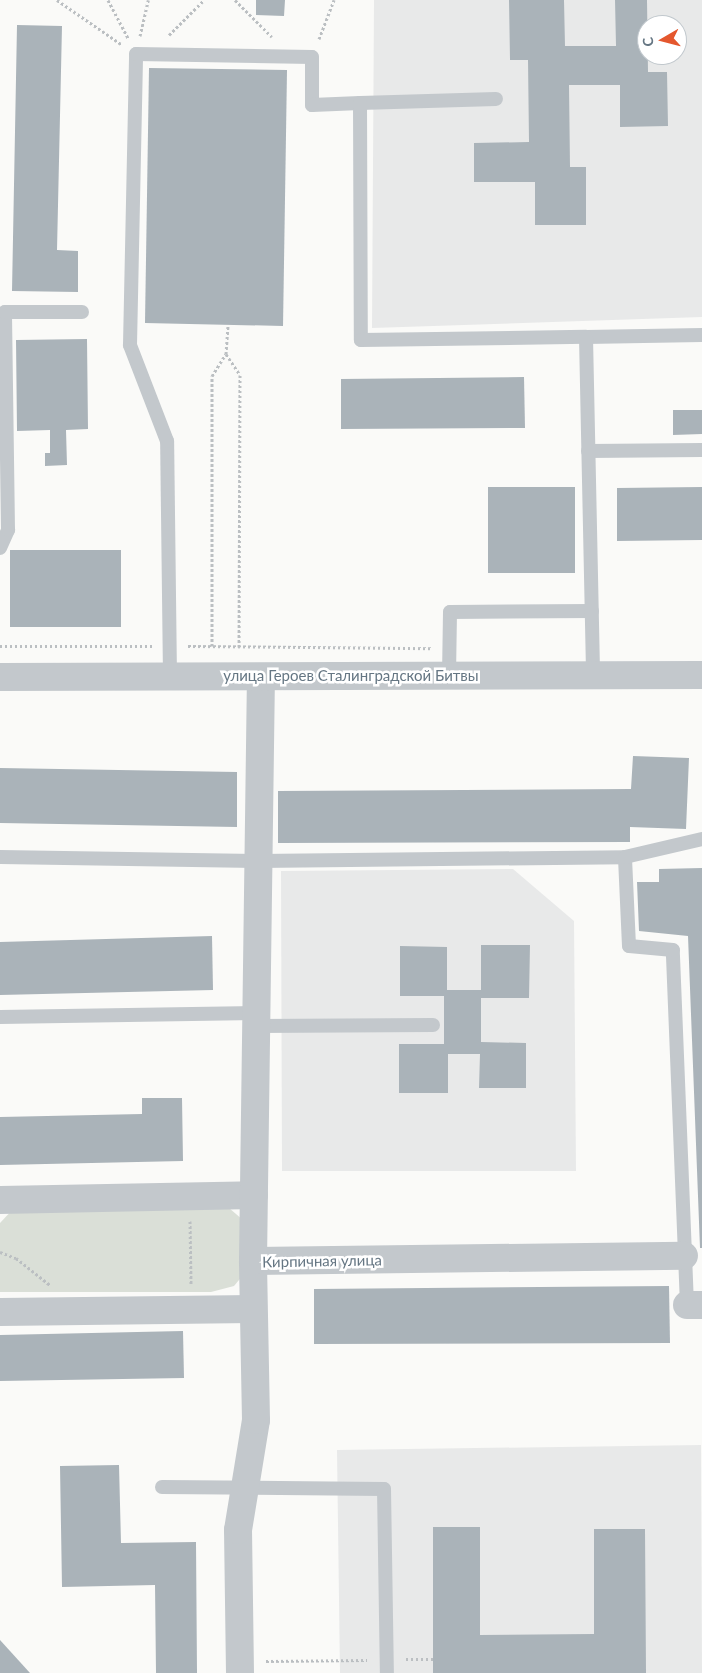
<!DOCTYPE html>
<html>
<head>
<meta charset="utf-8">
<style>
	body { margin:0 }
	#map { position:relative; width:702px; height:1673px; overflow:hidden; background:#fafaf8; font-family:Lato,sans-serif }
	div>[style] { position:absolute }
	.built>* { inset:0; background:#e8e9e9 }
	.green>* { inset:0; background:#dadfd7 }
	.building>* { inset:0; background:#aab3b9 }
	.path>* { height:3px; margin-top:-1.5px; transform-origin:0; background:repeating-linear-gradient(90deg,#bbbfc2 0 2.5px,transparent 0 5px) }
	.service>* { height:14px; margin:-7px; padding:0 7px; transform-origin:7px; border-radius:7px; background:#c3c8cc }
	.minor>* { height:28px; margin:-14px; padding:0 14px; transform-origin:14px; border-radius:14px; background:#c3c8cc }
	.tertiary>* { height:28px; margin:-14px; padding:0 14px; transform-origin:14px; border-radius:14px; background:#c3c8cc }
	span { translate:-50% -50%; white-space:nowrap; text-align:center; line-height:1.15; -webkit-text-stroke:5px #fff; paint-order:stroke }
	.street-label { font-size:15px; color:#657683 }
	.north { position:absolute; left:637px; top:15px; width:50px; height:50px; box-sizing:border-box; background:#fff; border:1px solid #c1c8cd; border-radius:50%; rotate:262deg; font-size:14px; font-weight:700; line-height:20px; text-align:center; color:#657683 }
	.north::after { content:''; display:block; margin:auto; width:18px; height:22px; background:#e4572e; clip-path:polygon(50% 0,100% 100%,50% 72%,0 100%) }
</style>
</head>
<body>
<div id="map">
	<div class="built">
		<i style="clip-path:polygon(evenodd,374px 0,702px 0,702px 317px,372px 328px,374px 0,647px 25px,677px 25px,677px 55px,647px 55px,647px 25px)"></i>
		<i style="clip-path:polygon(513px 869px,574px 921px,576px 1171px,282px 1171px,281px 871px)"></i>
		<i style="clip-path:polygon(701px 1445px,702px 1673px,340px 1673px,337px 1450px)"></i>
	</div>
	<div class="green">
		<i style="clip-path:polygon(222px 1202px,243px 1220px,244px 1274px,234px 1286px,211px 1292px,0 1292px,0 1223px,16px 1206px)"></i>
	</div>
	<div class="building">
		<i style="clip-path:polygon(256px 0,285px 0,284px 16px,256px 15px)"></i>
		<i style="clip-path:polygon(509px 0,564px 0,565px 46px,616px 46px,615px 0,647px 0,648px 72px,667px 72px,668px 126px,620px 127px,620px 85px,569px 85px,570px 167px,586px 167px,586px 225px,535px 225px,535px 182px,474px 182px,474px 143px,529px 142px,528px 60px,510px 60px)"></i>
		<i style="clip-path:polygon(17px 25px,62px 26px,57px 250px,78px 251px,78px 292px,12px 291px)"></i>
		<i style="clip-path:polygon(149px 68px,287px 70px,283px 326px,145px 323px)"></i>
		<i style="clip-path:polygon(87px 339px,88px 429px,66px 430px,67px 465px,45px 466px,45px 453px,50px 453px,50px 430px,17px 431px,16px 340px)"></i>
		<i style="clip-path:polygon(524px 377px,525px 428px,341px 429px,341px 379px)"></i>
		<i style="clip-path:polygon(673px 410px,702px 410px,702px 434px,673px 435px)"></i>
		<i style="clip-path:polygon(488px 487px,575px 487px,575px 573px,488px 573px)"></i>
		<i style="clip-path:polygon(702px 487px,702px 540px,617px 541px,617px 488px)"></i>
		<i style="clip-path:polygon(10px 550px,121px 550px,121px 627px,10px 627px)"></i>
		<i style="clip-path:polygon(633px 756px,689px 758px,686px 829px,630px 827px,630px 842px,278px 843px,278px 791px,631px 789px)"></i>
		<i style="clip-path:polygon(0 768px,237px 772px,237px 827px,0 823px)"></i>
		<i style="clip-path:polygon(702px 868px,702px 1248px,700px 1248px,688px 936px,639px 931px,637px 882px,659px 882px,659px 869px)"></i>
		<i style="clip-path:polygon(212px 936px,213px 990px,0 995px,0 942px)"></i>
		<i style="clip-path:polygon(481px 945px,530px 945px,529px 998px,481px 998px,481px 1042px,526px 1043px,526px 1088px,479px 1088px,480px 1054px,448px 1054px,448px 1093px,399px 1093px,399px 1044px,444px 1044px,444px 996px,400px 996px,400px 946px,447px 947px,447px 990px,481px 990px)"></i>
		<i style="clip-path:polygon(142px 1098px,182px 1098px,183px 1161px,0 1165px,0 1117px,142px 1114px)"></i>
		<i style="clip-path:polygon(669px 1286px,670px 1343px,314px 1344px,314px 1289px)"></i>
		<i style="clip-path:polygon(183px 1331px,184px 1378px,0 1381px,0 1335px)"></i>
		<i style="clip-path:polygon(119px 1465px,121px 1543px,196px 1542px,197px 1673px,156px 1673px,155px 1585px,62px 1587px,60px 1466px)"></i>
		<i style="clip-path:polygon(433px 1527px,480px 1527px,480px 1635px,594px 1634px,594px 1529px,645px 1529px,646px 1673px,433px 1673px)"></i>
		<i style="clip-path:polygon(0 1640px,30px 1673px,0 1673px)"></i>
	</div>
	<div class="path">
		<i style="left:57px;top:0;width:78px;rotate:34.5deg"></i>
		<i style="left:108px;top:0;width:43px;rotate:62.2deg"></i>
		<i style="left:235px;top:0;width:52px;rotate:45deg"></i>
		<i style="left:169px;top:35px;width:49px;rotate:-45deg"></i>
		<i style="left:140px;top:36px;width:37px;rotate:-77deg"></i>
		<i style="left:319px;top:39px;width:42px;rotate:-69deg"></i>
		<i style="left:226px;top:354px;width:25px;rotate:56deg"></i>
		<i style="left:240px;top:375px;width:272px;rotate:90.2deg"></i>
		<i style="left:0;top:646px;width:152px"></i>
		<i style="left:188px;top:646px;width:244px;rotate:0.5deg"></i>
		<i style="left:212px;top:646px;width:270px;rotate:-90deg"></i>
		<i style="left:212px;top:376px;width:26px;rotate:-58deg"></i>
		<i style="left:226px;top:354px;width:29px;rotate:-86deg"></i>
		<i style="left:190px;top:1221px;width:64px;rotate:89.1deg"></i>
		<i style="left:0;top:1252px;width:17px;rotate:21deg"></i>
		<i style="left:16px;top:1258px;width:43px;rotate:38.5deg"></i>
		<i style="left:406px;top:1659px;width:27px"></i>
		<i style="left:266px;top:1661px;width:101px;rotate:-0.6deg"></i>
	</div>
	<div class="service">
		<i style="left:360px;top:103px;width:136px;rotate:-1.7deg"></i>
		<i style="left:586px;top:337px;width:116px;rotate:-1deg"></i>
		<i style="left:588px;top:451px;width:114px;rotate:-0.5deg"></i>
		<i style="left:0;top:548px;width:20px;rotate:-66deg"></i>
		<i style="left:8px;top:530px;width:218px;rotate:-90.8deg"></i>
		<i style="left:5px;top:312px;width:77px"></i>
		<i style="left:449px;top:676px;width:64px;rotate:-89.1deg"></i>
		<i style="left:450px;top:612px;width:142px;rotate:-0.4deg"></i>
		<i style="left:170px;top:677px;width:236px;rotate:-90.7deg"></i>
		<i style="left:167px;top:441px;width:103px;rotate:-111.1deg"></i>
		<i style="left:130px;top:345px;width:291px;rotate:-88.8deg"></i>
		<i style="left:136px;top:54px;width:176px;rotate:1deg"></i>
		<i style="left:312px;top:57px;width:48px;rotate:90deg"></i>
		<i style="left:312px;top:105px;width:48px;rotate:-2.4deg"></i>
		<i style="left:360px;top:103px;width:237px;rotate:89.8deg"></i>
		<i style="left:361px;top:340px;width:225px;rotate:-0.8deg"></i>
		<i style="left:586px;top:337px;width:339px;rotate:88.8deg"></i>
		<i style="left:0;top:857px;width:258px;rotate:0.9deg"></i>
		<i style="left:258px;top:861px;width:367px;rotate:-0.6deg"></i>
		<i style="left:0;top:1017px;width:256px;rotate:-0.9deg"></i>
		<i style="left:256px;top:1026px;width:177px;rotate:-0.3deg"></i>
		<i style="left:687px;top:1305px;width:355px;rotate:-92.3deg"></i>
		<i style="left:673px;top:950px;width:44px;rotate:-174.8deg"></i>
		<i style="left:629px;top:946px;width:89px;rotate:-92.6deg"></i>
		<i style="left:625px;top:857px;width:79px;rotate:-13.2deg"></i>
		<i style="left:162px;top:1487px;width:222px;rotate:0.5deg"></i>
		<i style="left:384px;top:1489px;width:184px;rotate:89.1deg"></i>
	</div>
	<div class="minor">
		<i style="left:0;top:1200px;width:254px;rotate:-1.1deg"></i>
		<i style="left:253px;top:1261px;width:431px;rotate:-0.7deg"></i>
		<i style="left:687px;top:1305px;width:15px"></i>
		<i style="left:0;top:1312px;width:253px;rotate:-0.7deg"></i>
		<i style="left:240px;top:1673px;width:143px;rotate:-90.8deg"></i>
		<i style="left:238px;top:1530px;width:111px;rotate:-80.7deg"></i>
		<i style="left:256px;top:1420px;width:159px;rotate:-91.1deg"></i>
		<i style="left:253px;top:1261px;width:584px;rotate:-89.22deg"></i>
	</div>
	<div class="tertiary">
		<i style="left:0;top:677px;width:702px;rotate:-0.16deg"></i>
	</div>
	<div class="street-label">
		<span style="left:351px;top:676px">улица Героев Сталинградской Битвы</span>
		<span style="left:322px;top:1261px;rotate:-1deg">Кирпичная улица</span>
	</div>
	<div class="north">С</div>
</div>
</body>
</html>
